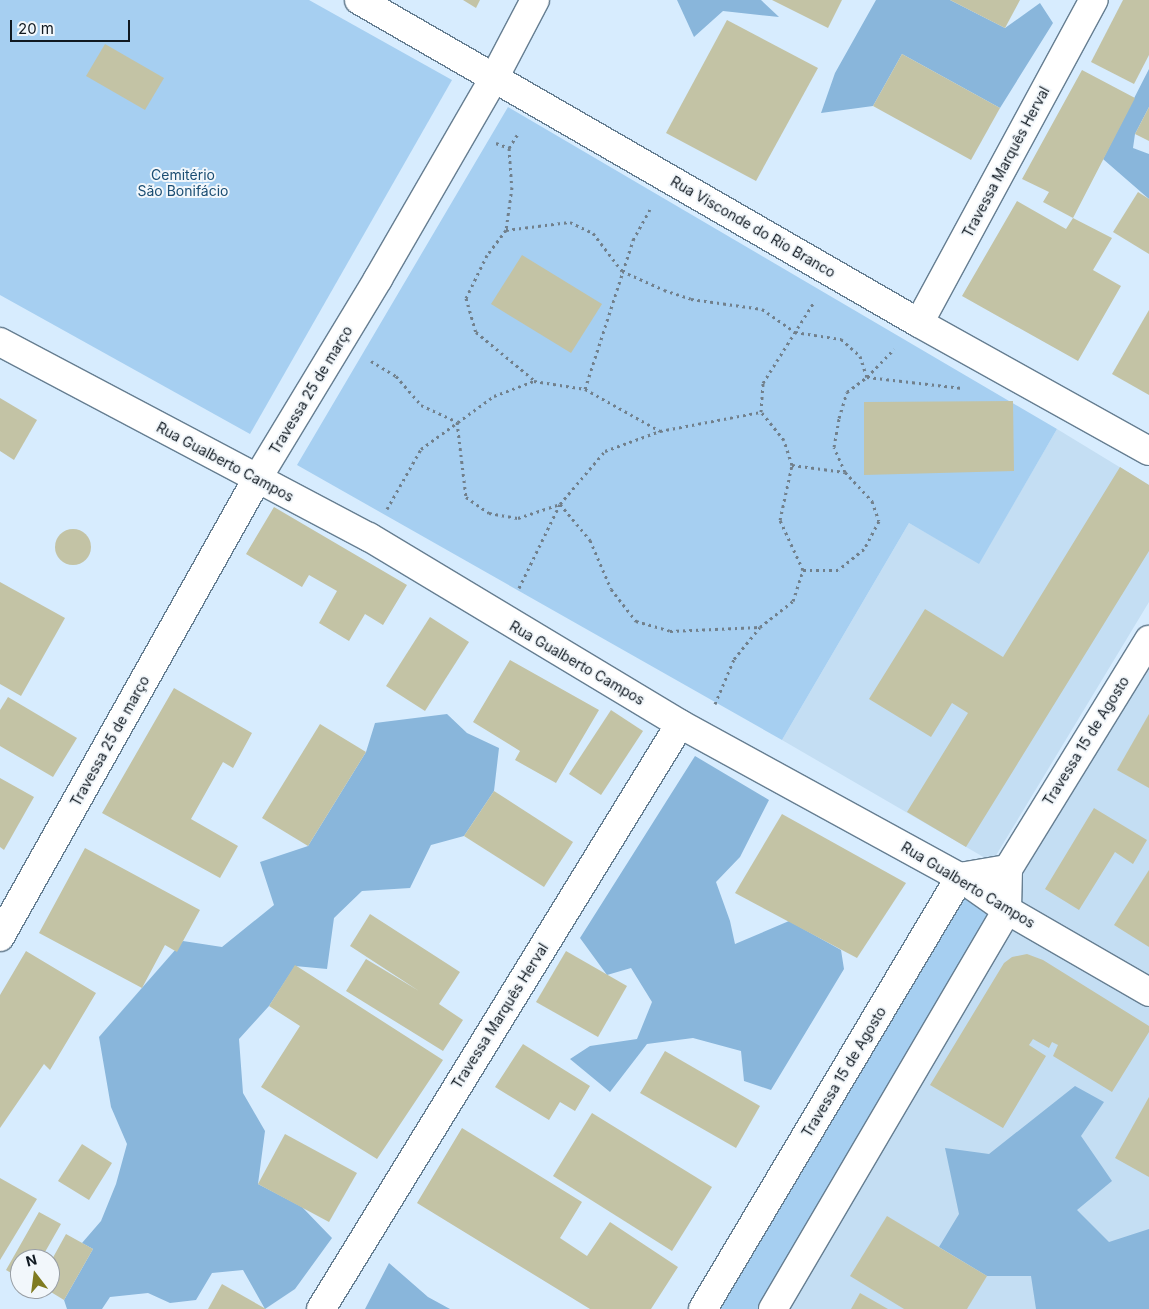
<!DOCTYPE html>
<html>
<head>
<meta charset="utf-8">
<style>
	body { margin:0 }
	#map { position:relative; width:1149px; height:1309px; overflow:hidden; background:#d7ecfe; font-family:Inter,sans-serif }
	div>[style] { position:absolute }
	.built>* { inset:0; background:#c4def3 }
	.green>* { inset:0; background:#a6cff1 }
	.forest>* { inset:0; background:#89b6db }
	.building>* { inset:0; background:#c3c3a5 }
	.round { border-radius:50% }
	.path>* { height:3px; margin-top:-1.5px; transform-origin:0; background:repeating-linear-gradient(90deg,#71808c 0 2.5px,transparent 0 6.5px) }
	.roads { filter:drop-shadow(1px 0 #667e91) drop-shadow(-1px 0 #667e91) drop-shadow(0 1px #667e91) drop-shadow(0 -1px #667e91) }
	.street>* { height:28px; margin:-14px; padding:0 14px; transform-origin:14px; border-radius:14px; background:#fff }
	span { translate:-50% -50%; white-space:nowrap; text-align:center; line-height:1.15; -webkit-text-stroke:4px #f2f7fb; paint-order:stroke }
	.street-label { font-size:14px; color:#101921 }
	.park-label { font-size:14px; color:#1a4d72 }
	.north { position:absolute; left:10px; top:1249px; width:50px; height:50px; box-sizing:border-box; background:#f2f7fb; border:1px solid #989ea4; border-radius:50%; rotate:345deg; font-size:14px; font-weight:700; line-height:20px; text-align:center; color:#101921 }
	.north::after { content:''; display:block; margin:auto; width:18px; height:22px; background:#7f7b21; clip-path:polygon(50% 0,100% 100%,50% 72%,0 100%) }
	.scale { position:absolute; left:10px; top:20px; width:120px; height:22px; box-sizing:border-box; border:2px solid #101921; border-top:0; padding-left:6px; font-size:15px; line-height:18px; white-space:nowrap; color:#101921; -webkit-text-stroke:4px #f2f7fb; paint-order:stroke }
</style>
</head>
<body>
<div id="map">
	<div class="built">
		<i style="clip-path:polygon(1057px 429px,1149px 485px,1149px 602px,992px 862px,782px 740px,909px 523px,979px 563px)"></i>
		<i style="clip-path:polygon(1149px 638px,1149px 1309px,743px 1309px)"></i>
	</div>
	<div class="green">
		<i style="clip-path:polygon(0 0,309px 0,452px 80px,250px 434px,0 295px)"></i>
		<i style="clip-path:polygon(508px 107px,1057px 429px,979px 564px,909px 523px,782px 740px,297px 465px)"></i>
		<i style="clip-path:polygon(960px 877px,1007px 910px,773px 1309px,703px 1309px)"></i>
	</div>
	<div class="forest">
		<i style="clip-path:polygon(677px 0,761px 0,779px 17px,723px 11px,694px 37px)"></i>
		<i style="clip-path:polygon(876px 0,950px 0,1005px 28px,1040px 3px,1053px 23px,1000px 108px,902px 54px,873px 106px,821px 113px,835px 73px)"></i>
		<i style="clip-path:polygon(1149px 69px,1149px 107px,1135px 134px,1133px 148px,1149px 154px,1149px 199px,1103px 159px)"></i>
		<i style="clip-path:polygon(447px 714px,467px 733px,499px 748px,494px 791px,464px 836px,431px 845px,410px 888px,362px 891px,334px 918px,327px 969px,295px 966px,269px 1006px,239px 1039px,243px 1093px,265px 1131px,258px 1184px,302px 1207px,332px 1238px,295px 1289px,265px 1309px,243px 1270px,212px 1273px,196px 1300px,170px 1303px,148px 1293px,110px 1297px,102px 1309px,67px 1309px,64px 1300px,93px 1249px,82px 1243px,101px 1221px,116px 1184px,127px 1144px,111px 1107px,99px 1037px,183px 941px,222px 947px,274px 905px,260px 862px,308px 846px,366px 752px,375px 723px)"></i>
		<i style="clip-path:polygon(695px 756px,769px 800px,740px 857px,716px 882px,730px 921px,735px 944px,789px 921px,841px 950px,844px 969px,771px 1090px,744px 1081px,741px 1051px,693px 1038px,647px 1044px,610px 1092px,570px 1059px,590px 1046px,637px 1039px,652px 1002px,631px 968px,607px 975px,580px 938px)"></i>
		<i style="clip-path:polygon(1075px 1086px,1104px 1102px,1081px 1136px,1112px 1181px,1077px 1210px,1109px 1242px,1149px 1229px,1149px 1309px,1036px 1309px,1031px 1276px,987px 1276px,939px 1247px,959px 1214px,945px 1148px,989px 1154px)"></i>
		<i style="clip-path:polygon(389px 1263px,428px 1297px,450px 1309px,365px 1309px)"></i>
	</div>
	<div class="building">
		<i style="clip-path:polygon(463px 0,480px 0,476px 8px)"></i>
		<i style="clip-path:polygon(772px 0,842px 0,828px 28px)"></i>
		<i style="clip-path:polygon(950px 0,1020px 0,1005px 28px)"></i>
		<i style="clip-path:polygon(1123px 0,1149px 0,1149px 55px,1134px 84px,1091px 62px)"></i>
		<i style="clip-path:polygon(727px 20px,818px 68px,756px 181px,666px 133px)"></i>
		<i style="clip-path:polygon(105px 44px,164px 78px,145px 110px,86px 76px)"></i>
		<i style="clip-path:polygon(902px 54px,1000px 108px,971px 160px,873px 106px)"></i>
		<i style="clip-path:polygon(1082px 70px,1135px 98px,1073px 218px,1043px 202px,1049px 192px,1022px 179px)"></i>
		<i style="clip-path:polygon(1149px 107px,1149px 141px,1135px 134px)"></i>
		<i style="clip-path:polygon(1138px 192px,1149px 199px,1149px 254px,1113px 232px)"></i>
		<i style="clip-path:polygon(1017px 201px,1066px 229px,1073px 218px,1112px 238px,1093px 270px,1121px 286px,1078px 361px,962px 296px)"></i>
		<i style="clip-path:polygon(522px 255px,602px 304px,571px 353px,491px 304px)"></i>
		<i style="clip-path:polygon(1149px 310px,1149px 395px,1112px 374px)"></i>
		<i style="clip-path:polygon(0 398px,37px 420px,14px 460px,0 451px)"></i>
		<i style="clip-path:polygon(1013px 401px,1014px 471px,864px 475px,864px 402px)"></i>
		<i style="clip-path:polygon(1120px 467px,1149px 485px,1149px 551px,966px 847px,907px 812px,968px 713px,952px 703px,931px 737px,869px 699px,925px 609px,1003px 657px)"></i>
		<i style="clip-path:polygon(274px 507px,407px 585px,383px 625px,365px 614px,349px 641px,319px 623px,337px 591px,309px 575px,302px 587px,246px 554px)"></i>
		<i class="round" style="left:55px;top:529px;width:36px;height:36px"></i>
		<i style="clip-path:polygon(0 582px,65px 618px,21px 696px,0 684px)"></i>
		<i style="clip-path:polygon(430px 617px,469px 642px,425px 711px,386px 686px)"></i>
		<i style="clip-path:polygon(510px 660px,599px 710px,556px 783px,515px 760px,520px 751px,473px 722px)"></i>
		<i style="clip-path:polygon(174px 688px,252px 733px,233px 768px,223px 762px,191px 819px,238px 846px,220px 878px,102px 813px)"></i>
		<i style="clip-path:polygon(8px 697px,77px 738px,53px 777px,0 746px,0 710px)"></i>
		<i style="clip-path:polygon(611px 710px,643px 731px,601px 795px,569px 774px)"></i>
		<i style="clip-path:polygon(1149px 714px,1149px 788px,1117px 770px)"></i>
		<i style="clip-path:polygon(320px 724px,366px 752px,308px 846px,262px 818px)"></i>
		<i style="clip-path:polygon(0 778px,34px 797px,4px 850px,0 847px)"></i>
		<i style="clip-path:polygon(494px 791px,573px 842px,544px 887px,464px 836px)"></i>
		<i style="clip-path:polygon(1094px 808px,1147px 840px,1133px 864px,1115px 852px,1079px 910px,1045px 889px)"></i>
		<i style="clip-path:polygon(782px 814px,906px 883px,857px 958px,735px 893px)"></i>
		<i style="clip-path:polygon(85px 848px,200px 910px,177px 952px,165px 945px,142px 988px,39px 933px)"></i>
		<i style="clip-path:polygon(1149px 870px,1149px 947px,1114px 925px)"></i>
		<i style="clip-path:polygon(370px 914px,460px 972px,439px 1004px,463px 1020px,443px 1051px,346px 991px,366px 959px,419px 991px,350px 946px)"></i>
		<i style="clip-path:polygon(26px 951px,96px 993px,50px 1070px,44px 1064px,0 1128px,0 995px)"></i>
		<i style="clip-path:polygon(566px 951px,627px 986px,598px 1037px,536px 1002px)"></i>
		<i style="clip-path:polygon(1027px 954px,1043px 960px,1149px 1026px,1149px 1032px,1112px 1092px,1053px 1056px,1058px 1045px,1052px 1042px,1049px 1048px,1033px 1039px,1029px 1045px,1046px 1056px,1003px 1128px,930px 1085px,1004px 963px,1012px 957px)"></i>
		<i style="clip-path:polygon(295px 965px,443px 1060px,377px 1159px,261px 1087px,300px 1026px,269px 1006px)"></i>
		<i style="clip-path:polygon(523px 1044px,590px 1086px,575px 1111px,560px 1102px,549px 1120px,495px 1087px)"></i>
		<i style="clip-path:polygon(665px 1051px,760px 1106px,736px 1148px,640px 1093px)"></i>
		<i style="clip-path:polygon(1149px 1097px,1149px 1177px,1115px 1158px)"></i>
		<i style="clip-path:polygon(592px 1113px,712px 1187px,672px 1251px,553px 1176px)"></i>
		<i style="clip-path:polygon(462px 1128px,582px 1202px,560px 1238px,587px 1256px,610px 1222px,678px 1267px,651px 1309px,590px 1309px,417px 1203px)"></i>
		<i style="clip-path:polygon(285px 1134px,357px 1173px,329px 1222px,258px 1184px)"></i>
		<i style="clip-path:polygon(82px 1144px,112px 1163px,89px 1200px,58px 1181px)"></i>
		<i style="clip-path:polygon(0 1178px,37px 1199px,0 1260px)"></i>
		<i style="clip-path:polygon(39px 1212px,61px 1224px,41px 1259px,20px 1259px,20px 1278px,6px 1270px)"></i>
		<i style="clip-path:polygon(887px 1216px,987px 1276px,967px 1309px,904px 1309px,850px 1276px)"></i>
		<i style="clip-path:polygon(66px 1234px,93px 1249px,64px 1300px,46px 1289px,50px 1289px,50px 1263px)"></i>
		<i style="clip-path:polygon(222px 1284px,266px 1309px,208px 1309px)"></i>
		<i style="clip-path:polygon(860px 1293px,888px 1309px,851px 1309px)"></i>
	</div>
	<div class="path">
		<i style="left:496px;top:143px;width:14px;rotate:21deg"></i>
		<i style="left:509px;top:148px;width:39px;rotate:86deg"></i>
		<i style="left:512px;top:187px;width:43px;rotate:97.9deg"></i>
		<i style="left:506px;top:230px;width:31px;rotate:127deg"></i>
		<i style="left:487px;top:255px;width:48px;rotate:116deg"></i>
		<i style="left:466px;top:298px;width:35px;rotate:74deg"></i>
		<i style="left:476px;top:332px;width:75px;rotate:39.6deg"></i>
		<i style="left:509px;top:148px;width:19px;rotate:-58deg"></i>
		<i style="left:506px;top:230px;width:64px;rotate:-7.1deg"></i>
		<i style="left:570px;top:222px;width:25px;rotate:26deg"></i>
		<i style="left:593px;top:233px;width:48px;rotate:52.7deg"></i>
		<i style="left:622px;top:271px;width:46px;rotate:24.3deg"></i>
		<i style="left:664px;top:290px;width:28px;rotate:18deg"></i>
		<i style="left:691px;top:299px;width:72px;rotate:8deg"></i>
		<i style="left:762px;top:309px;width:40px;rotate:34.9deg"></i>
		<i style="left:795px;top:332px;width:47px;rotate:8.7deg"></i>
		<i style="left:841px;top:339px;width:25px;rotate:42deg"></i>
		<i style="left:860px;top:356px;width:22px;rotate:72deg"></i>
		<i style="left:867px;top:377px;width:39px;rotate:-46deg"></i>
		<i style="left:371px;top:361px;width:29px;rotate:31deg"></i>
		<i style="left:396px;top:376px;width:38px;rotate:49deg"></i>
		<i style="left:421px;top:405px;width:40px;rotate:25deg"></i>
		<i style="left:457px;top:422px;width:76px;rotate:83.2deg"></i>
		<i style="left:466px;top:497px;width:28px;rotate:35deg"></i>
		<i style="left:489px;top:513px;width:29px;rotate:10deg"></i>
		<i style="left:518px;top:518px;width:44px;rotate:-18.4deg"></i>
		<i style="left:560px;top:504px;width:47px;rotate:50.2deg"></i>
		<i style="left:590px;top:540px;width:53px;rotate:66.8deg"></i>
		<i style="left:611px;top:589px;width:41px;rotate:52deg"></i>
		<i style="left:636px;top:621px;width:35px;rotate:16deg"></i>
		<i style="left:670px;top:631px;width:90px;rotate:-2.5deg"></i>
		<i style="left:585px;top:389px;width:157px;rotate:-72.1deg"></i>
		<i style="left:633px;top:240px;width:35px;rotate:-61deg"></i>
		<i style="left:792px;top:465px;width:53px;rotate:7.5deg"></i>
		<i style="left:845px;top:472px;width:40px;rotate:47deg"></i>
		<i style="left:872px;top:501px;width:21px;rotate:71deg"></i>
		<i style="left:879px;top:521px;width:32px;rotate:118deg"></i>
		<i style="left:864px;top:549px;width:33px;rotate:141deg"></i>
		<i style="left:838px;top:570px;width:35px;rotate:180deg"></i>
		<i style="left:845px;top:472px;width:27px;rotate:-114deg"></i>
		<i style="left:834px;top:447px;width:29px;rotate:-80deg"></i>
		<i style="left:839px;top:418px;width:27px;rotate:-73deg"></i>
		<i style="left:847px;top:392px;width:25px;rotate:-37deg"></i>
		<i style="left:867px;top:377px;width:96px;rotate:6.6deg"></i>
		<i style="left:387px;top:509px;width:69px;rotate:-60.5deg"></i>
		<i style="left:421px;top:449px;width:90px;rotate:-36deg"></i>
		<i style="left:494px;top:396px;width:43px;rotate:-20.6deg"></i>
		<i style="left:534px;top:381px;width:52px;rotate:8.9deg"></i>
		<i style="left:585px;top:389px;width:86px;rotate:29.2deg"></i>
		<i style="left:519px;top:588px;width:93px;rotate:-64deg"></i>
		<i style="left:560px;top:504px;width:70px;rotate:-49.7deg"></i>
		<i style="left:605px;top:451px;width:59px;rotate:-20deg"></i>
		<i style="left:660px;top:431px;width:103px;rotate:-10.7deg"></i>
		<i style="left:715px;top:704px;width:49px;rotate:-67.1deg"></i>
		<i style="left:734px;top:659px;width:41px;rotate:-50.9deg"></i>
		<i style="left:760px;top:627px;width:42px;rotate:-38.2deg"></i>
		<i style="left:793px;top:601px;width:33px;rotate:-72deg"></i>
		<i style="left:803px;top:570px;width:55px;rotate:-114.7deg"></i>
		<i style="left:780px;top:520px;width:56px;rotate:-77.7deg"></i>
		<i style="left:792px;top:465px;width:26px;rotate:-108deg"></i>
		<i style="left:784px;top:440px;width:36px;rotate:-129deg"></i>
		<i style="left:761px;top:412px;width:29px;rotate:-86deg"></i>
		<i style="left:763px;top:383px;width:96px;rotate:-57.8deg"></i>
	</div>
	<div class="roads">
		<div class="street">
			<i style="left:359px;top:0;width:646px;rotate:29.98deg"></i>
			<i style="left:919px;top:323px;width:263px;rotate:29.1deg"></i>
			<i style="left:919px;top:323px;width:367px;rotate:-61.6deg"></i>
			<i style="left:0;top:342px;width:417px;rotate:27.9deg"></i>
			<i style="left:369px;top:537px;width:363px;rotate:31deg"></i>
			<i style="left:680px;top:724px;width:319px;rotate:28.7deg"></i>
			<i style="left:960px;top:877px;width:57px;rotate:35.1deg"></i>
			<i style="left:1007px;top:910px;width:164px;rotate:30deg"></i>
			<i style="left:0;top:937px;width:525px;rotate:-60.7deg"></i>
			<i style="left:257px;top:479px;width:234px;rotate:-58.8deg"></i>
			<i style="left:378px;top:279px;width:232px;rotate:-60deg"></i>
			<i style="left:494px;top:78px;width:88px;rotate:-62.3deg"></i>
			<i style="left:321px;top:1309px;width:686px;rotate:-58.46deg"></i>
			<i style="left:703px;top:1309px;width:503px;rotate:-59.25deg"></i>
			<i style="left:960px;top:877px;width:49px;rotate:-9.5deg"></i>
			<i style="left:773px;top:1309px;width:463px;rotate:-59.6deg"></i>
			<i style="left:1007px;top:910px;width:41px;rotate:-88.6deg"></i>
			<i style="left:1008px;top:869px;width:269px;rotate:-58.4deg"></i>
		</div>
	</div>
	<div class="street-label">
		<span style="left:1006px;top:162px;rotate:-62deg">Travessa Marquês Herval</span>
		<span style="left:753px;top:227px;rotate:30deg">Rua Visconde do Rio Branco</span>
		<span style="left:311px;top:390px;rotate:-59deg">Travessa 25 de março</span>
		<span style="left:225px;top:462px;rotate:28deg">Rua Gualberto Campos</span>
		<span style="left:577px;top:663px;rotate:30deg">Rua Gualberto Campos</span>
		<span style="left:110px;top:741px;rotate:-61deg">Travessa 25 de março</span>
		<span style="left:1086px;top:741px;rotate:-58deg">Travessa 15 de Agosto</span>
		<span style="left:968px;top:885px;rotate:31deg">Rua Gualberto Campos</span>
		<span style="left:500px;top:1016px;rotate:-58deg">Travessa Marquês Herval</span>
		<span style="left:844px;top:1072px;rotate:-59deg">Travessa 15 de Agosto</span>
	</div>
	<div class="park-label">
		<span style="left:183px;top:183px">Cemitério<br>São Bonifácio</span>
	</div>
	<div class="north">N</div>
	<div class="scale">20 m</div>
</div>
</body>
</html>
